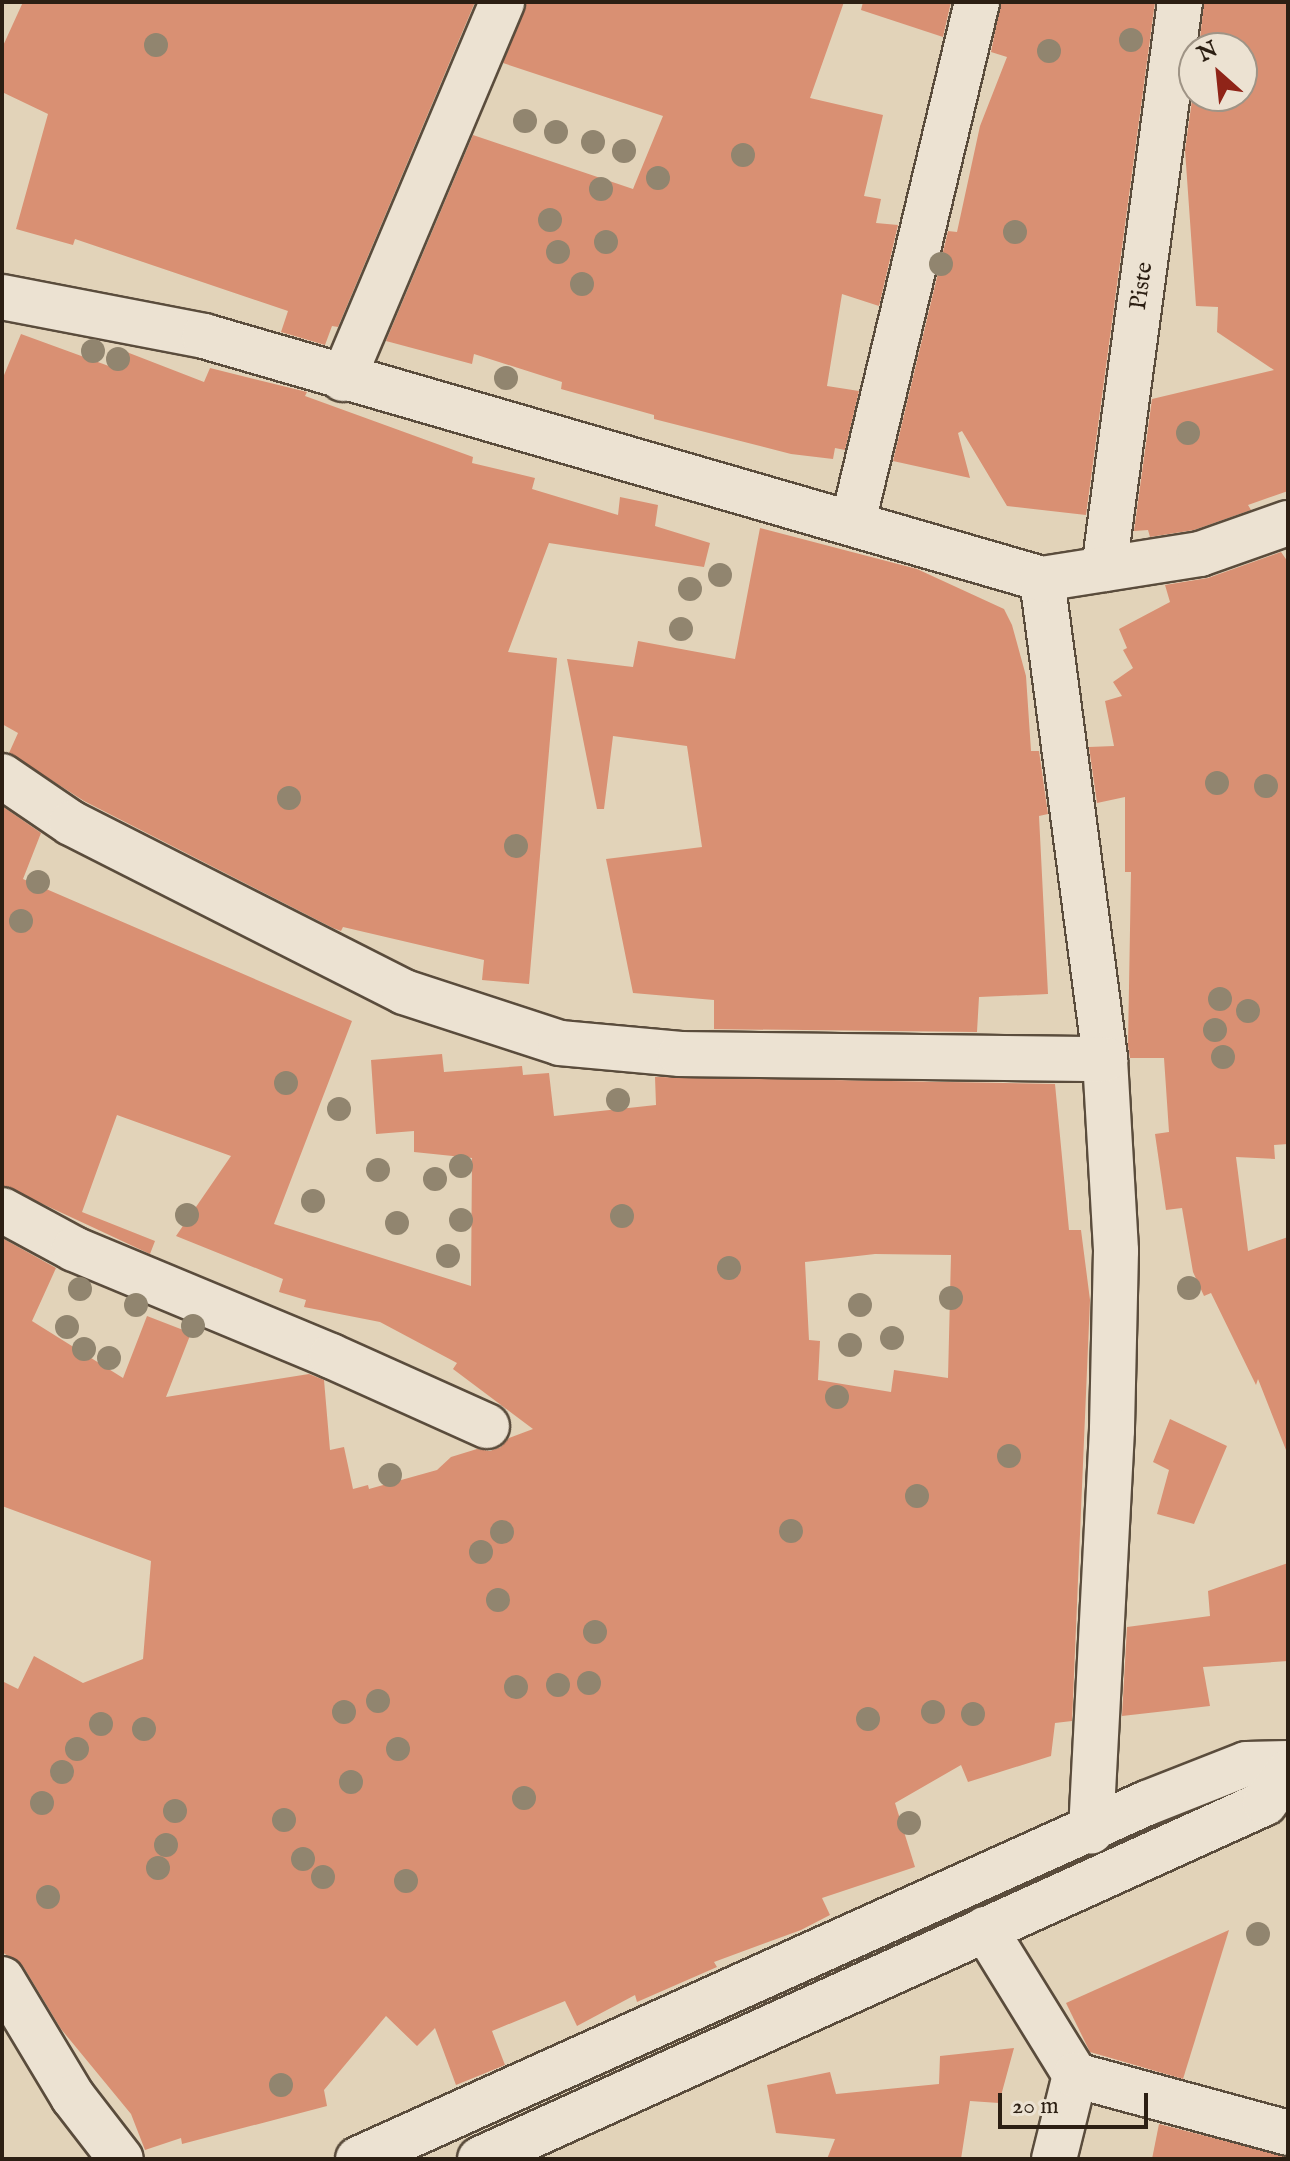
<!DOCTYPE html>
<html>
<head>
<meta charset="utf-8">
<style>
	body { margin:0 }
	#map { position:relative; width:1290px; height:2161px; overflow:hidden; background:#e2d3b9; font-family:"IM FELL English",serif }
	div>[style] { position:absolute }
	.building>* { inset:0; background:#d99073 }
	.roads { filter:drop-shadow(2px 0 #5a4c3c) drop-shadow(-2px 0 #5a4c3c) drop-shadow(0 2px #5a4c3c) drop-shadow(0 -2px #5a4c3c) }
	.street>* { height:44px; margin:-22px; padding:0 22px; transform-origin:22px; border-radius:22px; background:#ece2d2 }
	.secondary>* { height:44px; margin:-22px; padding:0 22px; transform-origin:22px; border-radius:22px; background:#ece2d2 }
	.trees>* { width:24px; height:24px; margin:-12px; border-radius:50%; background:#91856f }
	span { translate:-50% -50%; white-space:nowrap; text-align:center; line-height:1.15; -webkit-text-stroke:6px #ece2d2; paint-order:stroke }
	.street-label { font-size:24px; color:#2c1f13 }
	.frame { position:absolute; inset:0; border:4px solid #2c1f13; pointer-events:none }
	.north { position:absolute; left:1178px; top:32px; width:80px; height:80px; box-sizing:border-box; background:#ece2d2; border:2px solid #9f9486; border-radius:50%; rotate:333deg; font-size:22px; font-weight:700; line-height:32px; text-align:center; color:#2c1f13 }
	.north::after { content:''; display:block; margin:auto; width:28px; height:36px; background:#8f2418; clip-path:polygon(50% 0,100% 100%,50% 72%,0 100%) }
	.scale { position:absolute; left:998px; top:2093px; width:150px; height:36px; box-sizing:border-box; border:4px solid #2c1f13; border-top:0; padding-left:10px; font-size:24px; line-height:28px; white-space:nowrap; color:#2c1f13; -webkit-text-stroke:6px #ece2d2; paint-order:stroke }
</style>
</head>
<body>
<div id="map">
	<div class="building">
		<i style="clip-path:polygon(23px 2px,475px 2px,338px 327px,332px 326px,325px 345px,281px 332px,288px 311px,75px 239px,73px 245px,16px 229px,48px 114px,2px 92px,2px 48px)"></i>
		<i style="clip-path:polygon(526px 2px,844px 2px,810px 98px,883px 115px,864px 196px,881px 199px,876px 223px,898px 225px,879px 306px,842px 294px,827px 386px,859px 391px,845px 450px,835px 448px,833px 459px,791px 454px,654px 419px,654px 415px,561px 389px,562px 382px,474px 354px,472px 364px,386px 341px,473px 135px,633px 189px,663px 116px,503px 63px)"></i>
		<i style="clip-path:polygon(863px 2px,951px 2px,943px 37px,861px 10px)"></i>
		<i style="clip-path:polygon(1001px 2px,1155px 2px,1086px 515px,1007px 506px,962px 431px,958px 433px,970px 478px,893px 461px,948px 231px,957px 232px,980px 126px,1007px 57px,991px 52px)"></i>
		<i style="clip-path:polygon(1204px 2px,1288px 2px,1288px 491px,1248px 505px,1251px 510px,1194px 530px,1150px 537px,1148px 530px,1134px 531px,1152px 399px,1274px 370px,1217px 332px,1218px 307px,1196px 306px,1185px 150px,1194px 86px,1194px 96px,1242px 96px,1242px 48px,1199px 48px)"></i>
		<i style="clip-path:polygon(21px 334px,117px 369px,124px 351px,204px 382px,210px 368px,307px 392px,305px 396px,473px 457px,472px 463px,535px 478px,532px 489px,618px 515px,620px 497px,658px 505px,655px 526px,710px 543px,704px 567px,549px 543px,508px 652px,557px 658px,529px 984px,482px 980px,484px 960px,343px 927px,341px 931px,333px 928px,84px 801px,9px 753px,18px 733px,2px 724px,2px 380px)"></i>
		<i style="clip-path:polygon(760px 528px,917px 569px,1004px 609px,1012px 625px,1026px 676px,1031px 751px,1039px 751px,1048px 814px,1039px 816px,1048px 994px,979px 997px,977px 1032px,707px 1029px,714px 1029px,714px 1000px,633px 993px,606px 859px,702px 847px,687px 746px,613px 736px,604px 809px,597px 809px,567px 659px,633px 667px,638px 641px,735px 659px)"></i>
		<i style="clip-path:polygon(1281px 552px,1288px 562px,1288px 1144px,1274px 1145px,1275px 1159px,1236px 1157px,1248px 1251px,1288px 1237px,1286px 1450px,1258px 1379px,1256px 1385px,1211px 1293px,1204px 1296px,1193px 1272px,1182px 1208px,1166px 1210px,1155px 1134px,1169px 1132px,1164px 1058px,1130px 1058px,1128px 1045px,1131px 872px,1125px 872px,1125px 797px,1097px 803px,1089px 747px,1114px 746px,1105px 701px,1122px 696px,1113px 682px,1133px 668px,1123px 650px,1127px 648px,1119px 629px,1170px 602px,1165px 585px,1208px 578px)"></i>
		<i style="clip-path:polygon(evenodd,2px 806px,41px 833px,23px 879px,352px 1021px,274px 1224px,471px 1286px,472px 1158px,414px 1152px,414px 1131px,376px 1134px,371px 1060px,442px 1054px,444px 1072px,522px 1066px,523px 1075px,549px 1073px,554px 1116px,656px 1105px,655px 1077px,1055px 1084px,1069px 1230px,1081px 1230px,1090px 1300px,1072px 1721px,1055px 1723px,1051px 1756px,968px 1782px,961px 1765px,895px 1803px,915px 1867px,822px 1898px,830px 1915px,801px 1930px,714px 1962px,717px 1967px,637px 2002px,635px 1995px,577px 2026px,565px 2001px,492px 2031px,505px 2065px,456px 2085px,435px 2028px,417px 2046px,386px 2016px,324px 2090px,327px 2106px,182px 2144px,181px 2138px,145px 2150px,131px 2114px,61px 2029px,23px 1966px,2px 1952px,2px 1681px,18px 1689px,34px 1656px,83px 1683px,143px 1659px,151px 1561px,2px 1506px,2px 1238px,56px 1268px,32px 1321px,123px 1378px,147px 1316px,191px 1333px,166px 1397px,309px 1374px,324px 1380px,330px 1450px,344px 1447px,353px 1489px,368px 1485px,369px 1489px,437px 1470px,451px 1457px,477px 1449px,490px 1451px,501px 1447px,509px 1438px,533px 1429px,453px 1369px,457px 1363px,380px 1322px,304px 1307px,306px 1300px,279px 1292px,283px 1279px,176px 1236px,231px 1156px,117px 1115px,82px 1212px,155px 1241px,150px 1254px,2px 1185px,2px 806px,875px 1254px,951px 1255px,948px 1378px,894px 1370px,891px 1392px,818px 1380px,820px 1341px,809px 1340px,805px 1262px,875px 1254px)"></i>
		<i style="clip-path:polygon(1170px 1419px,1227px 1446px,1194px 1524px,1157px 1514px,1169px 1470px,1153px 1462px)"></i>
		<i style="clip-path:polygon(1288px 1563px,1288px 1661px,1203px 1667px,1210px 1706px,1122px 1716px,1127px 1627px,1210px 1616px,1208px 1591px)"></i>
		<i style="clip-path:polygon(1229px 1930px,1183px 2079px,1090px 2052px,1066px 2003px)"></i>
		<i style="clip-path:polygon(1014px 2048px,999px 2103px,970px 2101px,961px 2159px,827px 2159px,835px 2139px,776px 2133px,767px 2085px,830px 2072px,836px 2094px,939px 2084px,940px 2056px)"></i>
		<i style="clip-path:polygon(1159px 2124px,1288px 2157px,1288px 2159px,1152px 2159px)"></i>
	</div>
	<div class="roads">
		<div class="street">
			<i style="left:343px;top:379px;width:409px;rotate:-67.1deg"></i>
			<i style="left:853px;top:522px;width:535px;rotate:-76.59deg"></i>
			<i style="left:1104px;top:569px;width:572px;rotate:-82.37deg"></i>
			<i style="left:1042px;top:579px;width:484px;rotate:82.5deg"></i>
			<i style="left:1105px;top:1059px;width:192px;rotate:86.7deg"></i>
			<i style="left:1116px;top:1251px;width:179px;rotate:91.3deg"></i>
			<i style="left:1112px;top:1430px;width:402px;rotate:93deg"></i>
			<i style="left:2px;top:776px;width:83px;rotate:34.3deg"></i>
			<i style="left:71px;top:823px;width:373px;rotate:26.9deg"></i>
			<i style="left:404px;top:992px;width:164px;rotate:18.1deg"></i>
			<i style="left:560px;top:1043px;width:121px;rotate:5.2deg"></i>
			<i style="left:680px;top:1054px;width:425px;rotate:0.7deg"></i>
			<i style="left:2px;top:1210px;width:82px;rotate:28.4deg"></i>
			<i style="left:74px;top:1249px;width:278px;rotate:22.6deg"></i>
			<i style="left:331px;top:1356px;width:171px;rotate:24.2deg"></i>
			<i style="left:985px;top:1929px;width:172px;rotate:58.3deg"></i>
			<i style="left:1075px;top:2075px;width:87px;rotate:104deg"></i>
			<i style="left:2px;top:1979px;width:138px;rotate:59deg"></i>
			<i style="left:73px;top:2097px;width:78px;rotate:52.3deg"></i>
			<i style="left:1075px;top:2075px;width:221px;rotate:15.2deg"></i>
		</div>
		<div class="secondary">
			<i style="left:2px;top:297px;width:206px;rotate:10.9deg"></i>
			<i style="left:204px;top:336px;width:873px;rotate:16.17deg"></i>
			<i style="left:1042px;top:579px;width:160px;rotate:-9deg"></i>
			<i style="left:1200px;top:554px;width:93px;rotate:-19.4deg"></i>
			<i style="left:358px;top:2159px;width:866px;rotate:-24.29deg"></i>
			<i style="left:1147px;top:1803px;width:106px;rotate:-21.5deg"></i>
			<i style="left:1246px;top:1764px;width:42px;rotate:-1.4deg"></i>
			<i style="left:480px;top:2159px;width:862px;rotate:-24.39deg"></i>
			<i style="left:1265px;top:1803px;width:39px;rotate:-53deg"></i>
		</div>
	</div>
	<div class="trees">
		<i style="left:1131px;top:40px"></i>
		<i style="left:156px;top:45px"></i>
		<i style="left:1049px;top:51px"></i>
		<i style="left:525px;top:121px"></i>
		<i style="left:556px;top:132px"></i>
		<i style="left:593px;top:142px"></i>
		<i style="left:624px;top:151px"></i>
		<i style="left:743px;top:155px"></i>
		<i style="left:658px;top:178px"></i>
		<i style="left:601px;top:189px"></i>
		<i style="left:550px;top:220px"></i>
		<i style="left:1015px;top:232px"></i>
		<i style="left:606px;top:242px"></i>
		<i style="left:558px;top:252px"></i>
		<i style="left:941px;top:264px"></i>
		<i style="left:582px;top:284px"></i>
		<i style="left:93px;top:351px"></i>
		<i style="left:118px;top:359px"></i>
		<i style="left:506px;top:378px"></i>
		<i style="left:1188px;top:433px"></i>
		<i style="left:720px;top:575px"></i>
		<i style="left:690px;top:589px"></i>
		<i style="left:681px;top:629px"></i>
		<i style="left:1217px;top:783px"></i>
		<i style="left:1266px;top:786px"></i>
		<i style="left:289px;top:798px"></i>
		<i style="left:516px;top:846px"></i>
		<i style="left:38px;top:882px"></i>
		<i style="left:21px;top:921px"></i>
		<i style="left:1220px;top:999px"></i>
		<i style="left:1248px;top:1011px"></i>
		<i style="left:1215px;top:1030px"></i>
		<i style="left:1223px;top:1057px"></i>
		<i style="left:286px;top:1083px"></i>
		<i style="left:618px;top:1100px"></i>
		<i style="left:339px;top:1109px"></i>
		<i style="left:461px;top:1166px"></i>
		<i style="left:378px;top:1170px"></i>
		<i style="left:435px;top:1179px"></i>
		<i style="left:313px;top:1201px"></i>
		<i style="left:187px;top:1215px"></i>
		<i style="left:622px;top:1216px"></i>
		<i style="left:461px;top:1220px"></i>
		<i style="left:397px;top:1223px"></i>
		<i style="left:448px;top:1256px"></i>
		<i style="left:729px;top:1268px"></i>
		<i style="left:1189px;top:1288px"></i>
		<i style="left:80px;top:1289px"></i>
		<i style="left:951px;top:1298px"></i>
		<i style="left:136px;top:1305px"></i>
		<i style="left:860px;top:1305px"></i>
		<i style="left:193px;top:1326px"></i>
		<i style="left:67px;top:1327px"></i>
		<i style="left:892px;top:1338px"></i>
		<i style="left:850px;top:1345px"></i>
		<i style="left:84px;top:1349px"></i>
		<i style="left:109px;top:1358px"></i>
		<i style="left:837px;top:1397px"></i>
		<i style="left:1009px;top:1456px"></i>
		<i style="left:390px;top:1475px"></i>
		<i style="left:917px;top:1496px"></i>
		<i style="left:791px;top:1531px"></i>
		<i style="left:502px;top:1532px"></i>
		<i style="left:481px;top:1552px"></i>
		<i style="left:498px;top:1600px"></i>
		<i style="left:595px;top:1632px"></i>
		<i style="left:589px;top:1683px"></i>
		<i style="left:558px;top:1685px"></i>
		<i style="left:516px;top:1687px"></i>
		<i style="left:378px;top:1701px"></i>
		<i style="left:344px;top:1712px"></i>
		<i style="left:933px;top:1712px"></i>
		<i style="left:973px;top:1714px"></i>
		<i style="left:868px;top:1719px"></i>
		<i style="left:101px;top:1724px"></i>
		<i style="left:144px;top:1729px"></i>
		<i style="left:77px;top:1749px"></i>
		<i style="left:398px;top:1749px"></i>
		<i style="left:62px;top:1772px"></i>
		<i style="left:351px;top:1782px"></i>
		<i style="left:524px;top:1798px"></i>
		<i style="left:42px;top:1803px"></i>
		<i style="left:175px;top:1811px"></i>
		<i style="left:284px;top:1820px"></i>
		<i style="left:909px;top:1823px"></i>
		<i style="left:166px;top:1845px"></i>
		<i style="left:303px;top:1859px"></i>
		<i style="left:158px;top:1868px"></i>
		<i style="left:323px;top:1877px"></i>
		<i style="left:406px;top:1881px"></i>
		<i style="left:48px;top:1897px"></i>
		<i style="left:1258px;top:1934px"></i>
		<i style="left:281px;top:2085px"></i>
	</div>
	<div class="street-label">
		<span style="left:1142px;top:286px;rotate:-82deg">Piste</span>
	</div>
	<div class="frame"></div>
	<div class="north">N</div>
	<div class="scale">20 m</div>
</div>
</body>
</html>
